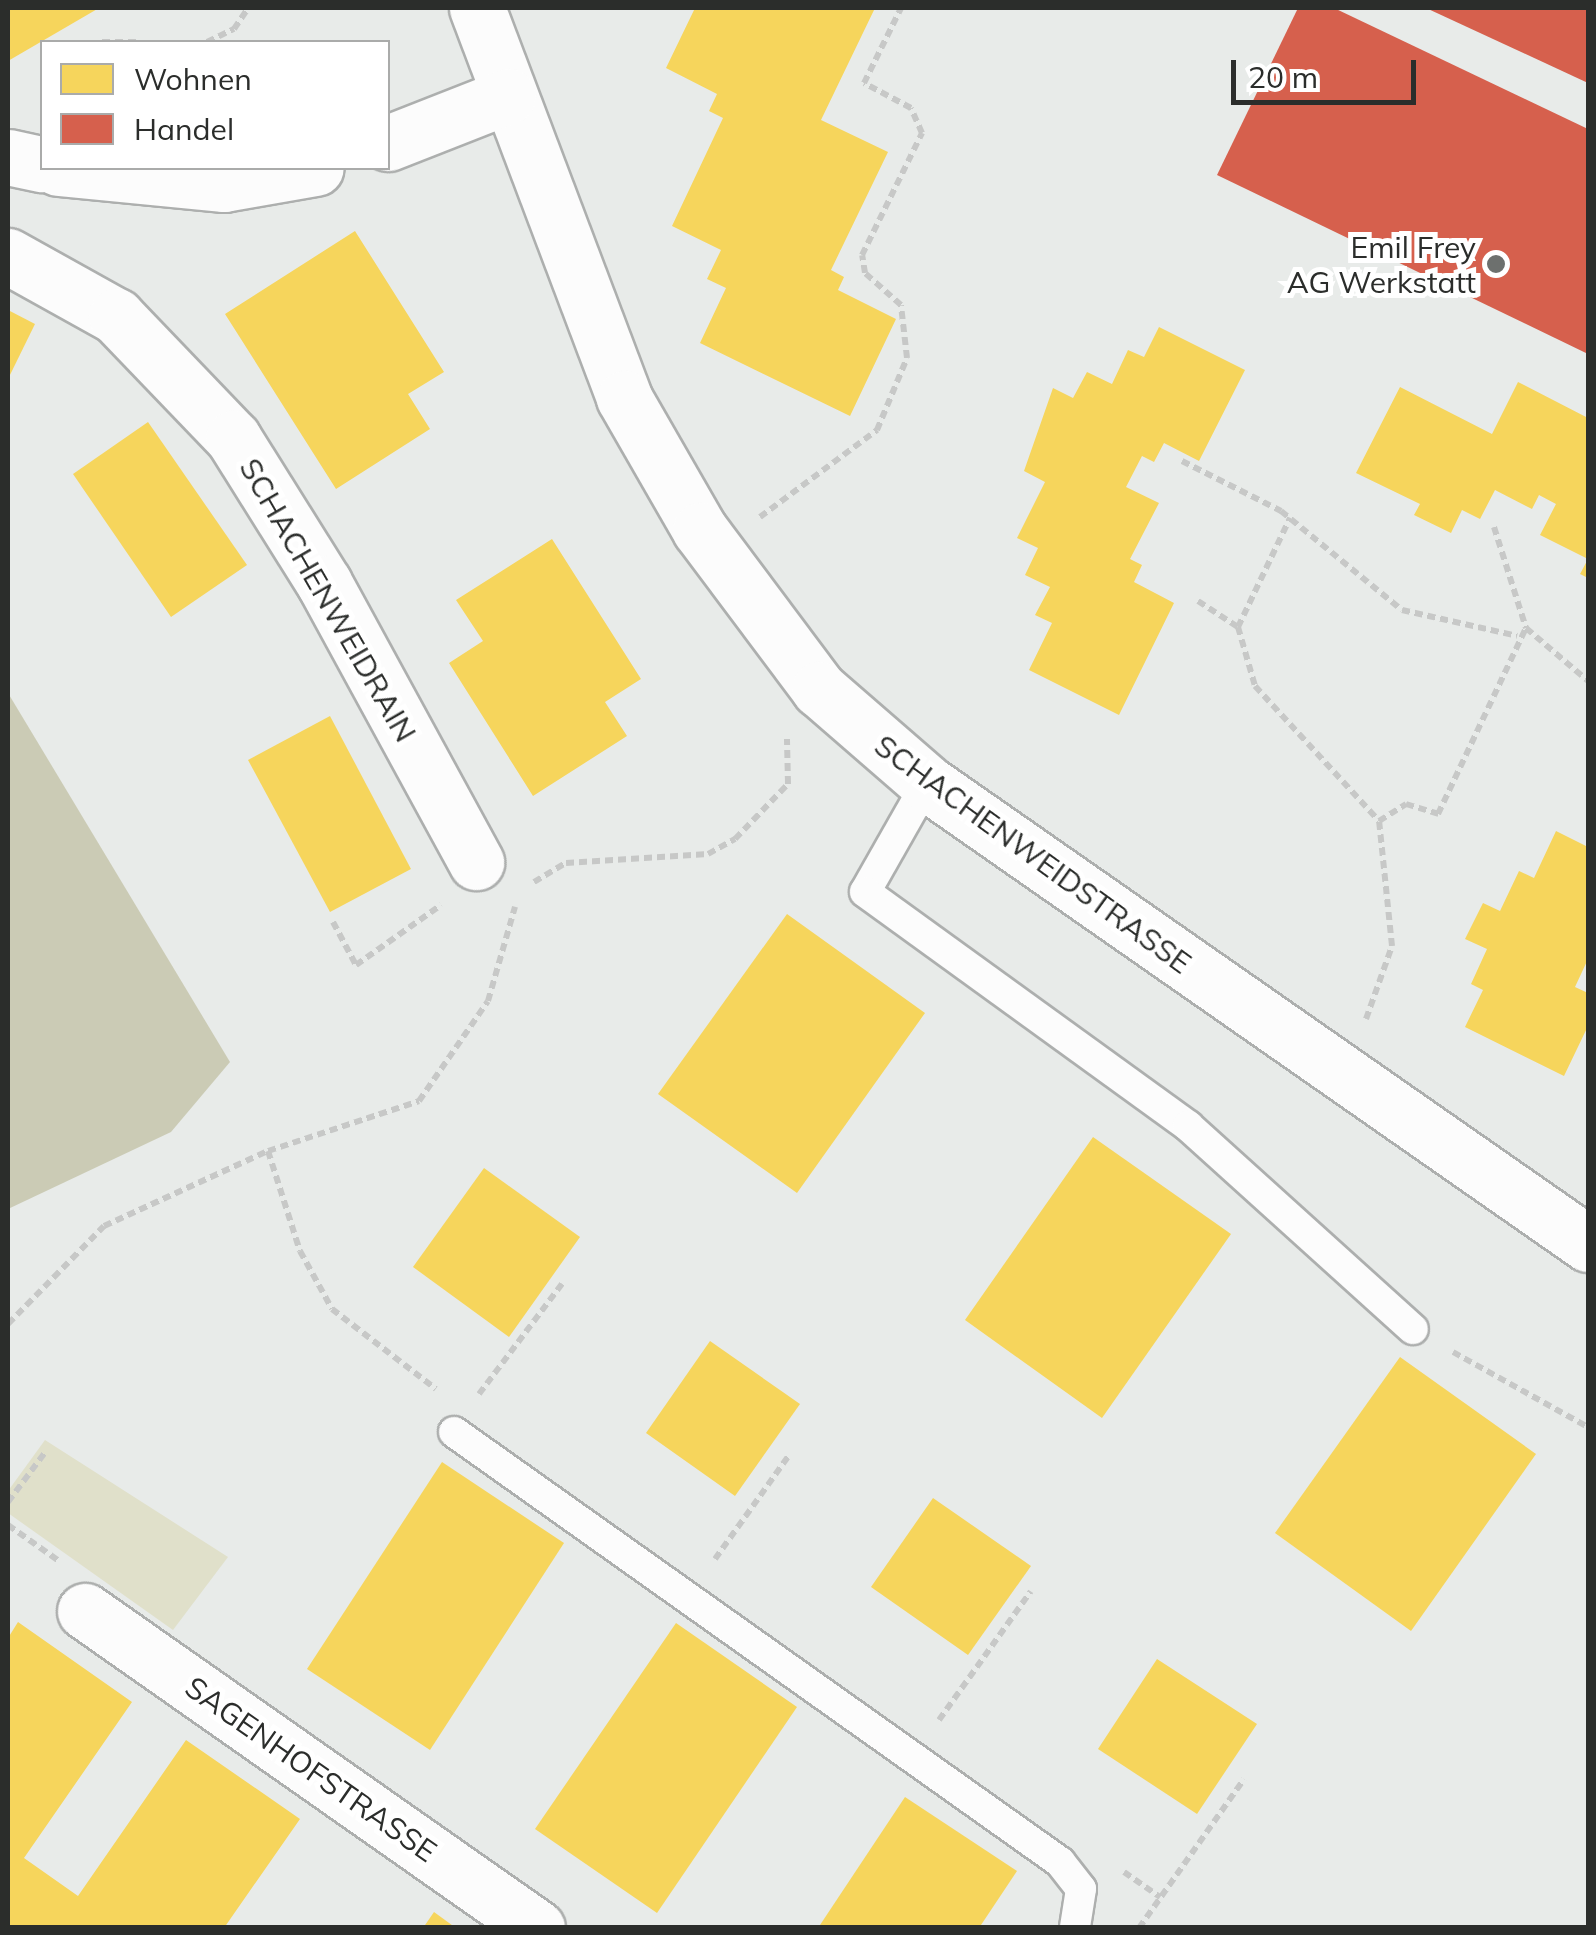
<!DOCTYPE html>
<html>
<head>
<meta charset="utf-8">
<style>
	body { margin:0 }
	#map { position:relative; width:1596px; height:1935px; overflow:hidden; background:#e8ebe9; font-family:Mulish,sans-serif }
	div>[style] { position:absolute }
	.green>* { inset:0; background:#e0e0ca }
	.forest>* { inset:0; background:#cbcbb5 }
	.homes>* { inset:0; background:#f6d55c }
	.shops>* { inset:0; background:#d6604d }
	.path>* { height:6px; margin-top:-3px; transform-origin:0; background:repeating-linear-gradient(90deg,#c7c8c7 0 8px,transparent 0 13px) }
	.roads { filter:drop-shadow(2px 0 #adafae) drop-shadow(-2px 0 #adafae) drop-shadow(0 2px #adafae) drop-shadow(0 -2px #adafae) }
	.lane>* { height:30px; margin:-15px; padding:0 15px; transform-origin:15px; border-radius:15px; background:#fcfcfc }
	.street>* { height:55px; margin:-27.5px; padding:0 27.5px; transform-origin:27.5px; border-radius:27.5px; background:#fcfcfc }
	.dots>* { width:28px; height:28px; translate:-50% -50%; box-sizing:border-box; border:5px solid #fff; border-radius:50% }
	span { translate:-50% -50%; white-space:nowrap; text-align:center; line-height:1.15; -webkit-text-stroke:10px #fff; paint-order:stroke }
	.poi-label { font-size:30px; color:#2b2d2b }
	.right { translate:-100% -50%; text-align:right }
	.street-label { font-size:30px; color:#2b2d2b }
	.frame { position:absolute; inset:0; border:10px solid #2b2d2b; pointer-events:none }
	.legend { position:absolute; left:40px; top:40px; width:350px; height:130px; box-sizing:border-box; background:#fff; border:2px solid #aaabaa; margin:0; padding:12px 18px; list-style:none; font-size:30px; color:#2b2d2b }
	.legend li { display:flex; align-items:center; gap:20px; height:50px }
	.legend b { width:50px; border:2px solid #aaabaa }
	.scale { position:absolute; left:1231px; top:60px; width:185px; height:45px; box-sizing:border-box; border:5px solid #2b2d2b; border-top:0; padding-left:12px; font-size:30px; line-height:35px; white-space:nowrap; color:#2b2d2b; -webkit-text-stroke:8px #fff; paint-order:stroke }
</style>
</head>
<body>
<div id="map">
	<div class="green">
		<i style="clip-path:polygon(45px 1440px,228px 1557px,173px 1630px,8px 1513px,8px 1491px)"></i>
	</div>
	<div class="forest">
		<i style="clip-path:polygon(8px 693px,230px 1062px,171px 1132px,8px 1209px)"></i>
	</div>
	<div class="homes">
		<i style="clip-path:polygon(8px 8px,99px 8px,8px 61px)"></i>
		<i style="clip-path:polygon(695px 8px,875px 8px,821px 120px,888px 152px,831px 270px,844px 277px,838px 290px,896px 319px,850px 416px,700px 343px,726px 288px,707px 279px,721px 250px,672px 226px,723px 118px,709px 111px,717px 94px,666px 68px)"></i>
		<i style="clip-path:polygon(355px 231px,444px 372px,408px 394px,430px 429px,336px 489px,225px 314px)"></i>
		<i style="clip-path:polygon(8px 310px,35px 324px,8px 379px)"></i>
		<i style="clip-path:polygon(1159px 327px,1245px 370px,1199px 461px,1164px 443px,1154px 462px,1142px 456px,1126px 487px,1159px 503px,1130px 559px,1142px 565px,1134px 582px,1174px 603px,1119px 715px,1029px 670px,1052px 623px,1035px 615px,1050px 587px,1025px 575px,1038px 548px,1017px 538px,1045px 482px,1024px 471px,1053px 388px,1073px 398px,1087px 372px,1112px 384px,1128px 350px,1144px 357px)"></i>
		<i style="clip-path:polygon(1518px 382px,1588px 418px,1588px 578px,1580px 574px,1588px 559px,1540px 535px,1556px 504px,1539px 495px,1532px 509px,1495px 490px,1480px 519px,1462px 510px,1451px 533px,1414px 515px,1420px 504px,1356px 473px,1400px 387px,1492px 434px)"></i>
		<i style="clip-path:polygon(148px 422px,247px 565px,171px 617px,73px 474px)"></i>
		<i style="clip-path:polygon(552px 539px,641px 679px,605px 702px,627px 736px,533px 796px,449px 663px,483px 641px,456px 600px)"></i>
		<i style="clip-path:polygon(330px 716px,411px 869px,330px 912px,248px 760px)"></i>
		<i style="clip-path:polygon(1556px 831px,1588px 847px,1588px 959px,1575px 987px,1588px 993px,1588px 1026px,1564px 1076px,1465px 1027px,1483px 990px,1471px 984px,1487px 949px,1465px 939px,1483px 903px,1500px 911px,1519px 871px,1534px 878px)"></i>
		<i style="clip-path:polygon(787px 914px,925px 1013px,797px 1193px,658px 1094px)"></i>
		<i style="clip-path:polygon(1093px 1137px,1231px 1234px,1102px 1418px,965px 1320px)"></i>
		<i style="clip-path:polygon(484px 1168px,580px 1237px,509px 1337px,413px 1267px)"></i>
		<i style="clip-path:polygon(710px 1341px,800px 1404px,735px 1496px,646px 1433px)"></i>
		<i style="clip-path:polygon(1400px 1357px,1536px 1454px,1411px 1631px,1275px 1533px)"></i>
		<i style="clip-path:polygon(442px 1462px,564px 1543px,430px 1750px,307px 1669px)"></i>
		<i style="clip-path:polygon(933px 1498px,1031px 1566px,968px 1655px,871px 1587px)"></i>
		<i style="clip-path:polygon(18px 1622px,132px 1702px,24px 1858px,78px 1896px,186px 1740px,300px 1819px,224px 1928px,8px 1928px,8px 1638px)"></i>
		<i style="clip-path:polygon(676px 1623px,797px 1707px,657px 1913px,535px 1829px)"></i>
		<i style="clip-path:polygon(1157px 1659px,1257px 1724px,1197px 1814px,1098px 1749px)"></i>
		<i style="clip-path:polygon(905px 1797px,1017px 1871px,979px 1928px,818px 1928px)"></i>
		<i style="clip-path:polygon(434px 1912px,456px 1928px,423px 1928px)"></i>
	</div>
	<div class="shops">
		<i style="clip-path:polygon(1298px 8px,1334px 8px,1588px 129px,1588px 354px,1217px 175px)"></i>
		<i style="clip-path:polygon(1426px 8px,1588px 8px,1588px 83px)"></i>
	</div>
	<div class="path">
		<i style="left:102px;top:42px;width:37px"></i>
		<i style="left:207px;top:42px;width:30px;rotate:-26deg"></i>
		<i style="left:234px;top:29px;width:25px;rotate:-56deg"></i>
		<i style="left:1182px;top:461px;width:111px;rotate:26.8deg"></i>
		<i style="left:1281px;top:511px;width:156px;rotate:39.3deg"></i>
		<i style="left:1402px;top:610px;width:118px;rotate:12.7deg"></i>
		<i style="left:760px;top:517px;width:146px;rotate:-36.6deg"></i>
		<i style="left:877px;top:430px;width:78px;rotate:-67.4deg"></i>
		<i style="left:907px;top:358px;width:53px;rotate:-96.5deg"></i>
		<i style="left:901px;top:305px;width:48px;rotate:-138.4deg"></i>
		<i style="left:865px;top:273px;width:18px;rotate:-99deg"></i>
		<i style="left:862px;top:255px;width:136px;rotate:-63.8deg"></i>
		<i style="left:922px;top:133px;width:27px;rotate:-114deg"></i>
		<i style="left:911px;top:108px;width:53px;rotate:-152deg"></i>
		<i style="left:864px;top:83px;width:84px;rotate:-63.7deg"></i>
		<i style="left:1494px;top:527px;width:106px;rotate:72.4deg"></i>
		<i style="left:1526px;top:628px;width:82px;rotate:40.5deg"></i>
		<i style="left:1198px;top:601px;width:48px;rotate:33deg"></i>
		<i style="left:1238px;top:627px;width:61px;rotate:73.9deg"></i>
		<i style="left:1255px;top:686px;width:183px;rotate:47.4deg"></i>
		<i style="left:1238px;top:627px;width:121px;rotate:-64.5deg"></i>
		<i style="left:534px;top:882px;width:37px;rotate:-31deg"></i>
		<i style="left:566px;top:863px;width:142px;rotate:-3.6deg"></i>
		<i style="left:708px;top:854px;width:31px;rotate:-29deg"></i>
		<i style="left:735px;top:839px;width:76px;rotate:-46.1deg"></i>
		<i style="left:788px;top:784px;width:45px;rotate:-91.3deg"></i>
		<i style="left:333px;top:922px;width:49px;rotate:61.9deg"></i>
		<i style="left:356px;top:965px;width:104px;rotate:-35.2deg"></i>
		<i style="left:1366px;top:1019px;width:77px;rotate:-70.4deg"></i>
		<i style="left:1392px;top:946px;width:126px;rotate:-95.9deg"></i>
		<i style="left:1379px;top:821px;width:32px;rotate:-32deg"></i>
		<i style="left:1406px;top:804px;width:34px;rotate:17deg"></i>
		<i style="left:1438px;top:814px;width:206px;rotate:-64.7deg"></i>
		<i style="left:268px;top:1151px;width:105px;rotate:72.3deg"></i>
		<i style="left:300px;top:1251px;width:66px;rotate:61.1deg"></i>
		<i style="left:332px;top:1309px;width:131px;rotate:37.6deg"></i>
		<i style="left:8px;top:1324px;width:137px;rotate:-45.6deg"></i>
		<i style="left:104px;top:1226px;width:180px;rotate:-24.6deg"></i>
		<i style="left:268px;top:1151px;width:159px;rotate:-18.3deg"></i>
		<i style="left:419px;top:1101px;width:121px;rotate:-55.4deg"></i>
		<i style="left:488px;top:1001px;width:98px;rotate:-74deg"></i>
		<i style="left:1453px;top:1352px;width:154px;rotate:29.1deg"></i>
		<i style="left:479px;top:1394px;width:138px;rotate:-53deg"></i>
		<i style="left:8px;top:1502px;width:64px;rotate:-53.3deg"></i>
		<i style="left:8px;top:1525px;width:62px;rotate:35.2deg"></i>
		<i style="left:715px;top:1559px;width:129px;rotate:-54.5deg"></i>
		<i style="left:939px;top:1720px;width:158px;rotate:-54.5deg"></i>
		<i style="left:1124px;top:1872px;width:44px;rotate:34.8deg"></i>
		<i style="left:1139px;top:1928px;width:182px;rotate:-54.8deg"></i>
	</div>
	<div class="roads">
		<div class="lane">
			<i style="left:927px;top:783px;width:125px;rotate:119.6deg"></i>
			<i style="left:865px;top:892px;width:399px;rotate:35.9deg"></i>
			<i style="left:1188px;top:1126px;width:303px;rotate:42.1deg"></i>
			<i style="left:454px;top:1432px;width:743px;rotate:35.36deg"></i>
			<i style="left:1060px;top:1862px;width:34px;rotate:52deg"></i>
			<i style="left:1081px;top:1889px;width:39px;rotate:99deg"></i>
		</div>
		<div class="street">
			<i style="left:477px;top:8px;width:417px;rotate:69.3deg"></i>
			<i style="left:624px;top:398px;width:152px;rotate:60.1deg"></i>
			<i style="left:700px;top:530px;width:199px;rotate:53.2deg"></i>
			<i style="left:819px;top:689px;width:143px;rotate:41deg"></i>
			<i style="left:927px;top:783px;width:806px;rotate:34.89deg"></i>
			<i style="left:388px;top:143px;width:129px;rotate:-21.4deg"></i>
			<i style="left:8px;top:157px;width:35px;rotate:12deg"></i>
			<i style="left:58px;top:168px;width:167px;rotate:5.5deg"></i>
			<i style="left:224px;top:184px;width:93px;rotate:-9.9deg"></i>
			<i style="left:8px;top:256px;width:124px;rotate:29.1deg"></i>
			<i style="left:116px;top:316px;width:169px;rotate:46.2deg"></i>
			<i style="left:233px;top:438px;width:171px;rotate:57.9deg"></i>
			<i style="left:324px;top:583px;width:318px;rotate:61.4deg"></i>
			<i style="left:85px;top:1611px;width:552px;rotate:35.04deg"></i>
		</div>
	</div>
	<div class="dots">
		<i style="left:1496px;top:264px;background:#6d706e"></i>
	</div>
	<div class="poi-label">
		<span class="right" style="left:1476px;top:264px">Emil Frey<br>AG Werkstatt</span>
	</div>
	<div class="street-label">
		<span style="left:328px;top:600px;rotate:60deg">SCHACHENWEIDRAIN</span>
		<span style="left:1033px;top:854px;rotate:36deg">SCHACHENWEIDSTRASSE</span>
		<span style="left:311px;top:1769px;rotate:35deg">SAGENHOFSTRASSE</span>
	</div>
	<div class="frame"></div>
	<ul class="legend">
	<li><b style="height:28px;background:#f6d55c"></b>Wohnen</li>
	<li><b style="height:28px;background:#d6604d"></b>Handel</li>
	</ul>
	<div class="scale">20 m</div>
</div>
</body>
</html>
